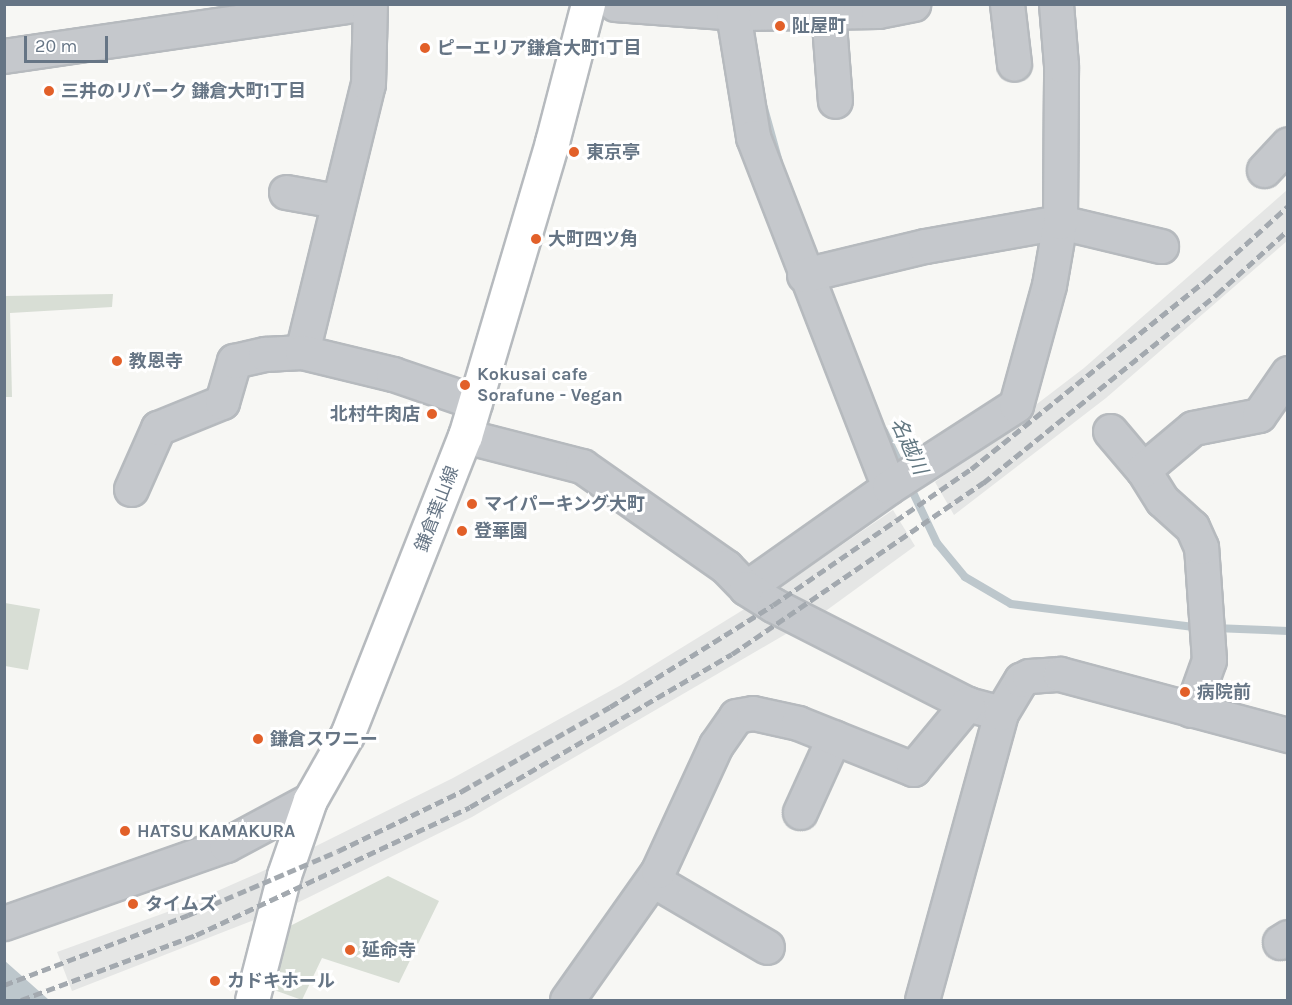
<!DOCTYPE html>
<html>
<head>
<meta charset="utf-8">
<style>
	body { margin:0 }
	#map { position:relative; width:1292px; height:1005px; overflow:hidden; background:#f7f7f4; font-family:Karla,"Noto Sans JP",sans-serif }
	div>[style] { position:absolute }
	.built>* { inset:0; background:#e5e6e5 }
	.green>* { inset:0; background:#d8ded5 }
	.water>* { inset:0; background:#bdc7cc }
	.stream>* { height:8px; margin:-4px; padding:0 4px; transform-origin:4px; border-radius:4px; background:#bdc7cc }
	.roads { filter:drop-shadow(2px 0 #b6babe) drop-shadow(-2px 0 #b6babe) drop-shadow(0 2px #b6babe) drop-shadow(0 -2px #b6babe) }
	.minor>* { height:33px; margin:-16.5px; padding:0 16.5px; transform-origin:16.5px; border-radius:16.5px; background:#c5c8cc }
	.major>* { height:33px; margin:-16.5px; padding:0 16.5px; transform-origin:16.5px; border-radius:16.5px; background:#fff }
	.rail>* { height:4.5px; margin-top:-2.25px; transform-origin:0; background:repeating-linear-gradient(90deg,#a3a9af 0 9px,transparent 0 13.5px) }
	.dots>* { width:16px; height:16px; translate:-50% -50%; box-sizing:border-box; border:3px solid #fff; border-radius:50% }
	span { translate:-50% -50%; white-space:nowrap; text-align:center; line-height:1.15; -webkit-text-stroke:6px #fff; paint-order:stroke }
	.poi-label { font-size:18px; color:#667585; font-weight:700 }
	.left { translate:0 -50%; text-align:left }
	.right { translate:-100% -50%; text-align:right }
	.street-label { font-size:18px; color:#667585 }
	.water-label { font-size:20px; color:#627781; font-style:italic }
	.frame { position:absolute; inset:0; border:6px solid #667585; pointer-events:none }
	.scale { position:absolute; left:24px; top:36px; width:84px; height:27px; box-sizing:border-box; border:3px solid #667585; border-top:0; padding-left:8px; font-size:18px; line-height:21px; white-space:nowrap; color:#667585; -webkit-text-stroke:4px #fff; paint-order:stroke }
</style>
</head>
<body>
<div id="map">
	<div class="built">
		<i style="clip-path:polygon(1287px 190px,1287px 241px,1106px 398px,954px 515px,935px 482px,1084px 368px)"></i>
		<i style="clip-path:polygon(893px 510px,915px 546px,827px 610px,472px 817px,291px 906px,308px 850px,453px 778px,621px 685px,777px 589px)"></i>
		<i style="clip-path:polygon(272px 867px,259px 918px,72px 991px,57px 952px,181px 907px)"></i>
	</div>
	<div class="green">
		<i style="clip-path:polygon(113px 294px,112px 307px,10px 313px,12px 397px,5px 397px,5px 296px)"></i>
		<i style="clip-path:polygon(5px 603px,40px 609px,28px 670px,5px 666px)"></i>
		<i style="clip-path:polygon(388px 876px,439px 901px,399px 983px,322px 958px,302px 1000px,274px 990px,290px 926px)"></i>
	</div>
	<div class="water">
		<i style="clip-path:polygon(5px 961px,49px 1000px,5px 1000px)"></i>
	</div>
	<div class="stream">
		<i style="left:764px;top:108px;width:56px;rotate:74.5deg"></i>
		<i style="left:884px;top:431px;width:43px;rotate:64deg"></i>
		<i style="left:908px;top:482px;width:68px;rotate:64.6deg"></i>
		<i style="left:937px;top:543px;width:44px;rotate:50.5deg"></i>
		<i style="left:965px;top:577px;width:53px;rotate:30.4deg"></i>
		<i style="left:1011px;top:604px;width:192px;rotate:7.2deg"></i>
		<i style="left:1214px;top:628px;width:74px;rotate:2.3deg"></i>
	</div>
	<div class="roads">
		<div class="minor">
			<i style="left:615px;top:4px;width:123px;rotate:4.2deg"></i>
			<i style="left:738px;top:13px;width:140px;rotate:-0.8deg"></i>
			<i style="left:878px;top:11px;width:36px;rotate:-11deg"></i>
			<i style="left:1007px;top:4px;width:60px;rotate:83.3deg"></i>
			<i style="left:828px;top:11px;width:90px;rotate:85.6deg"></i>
			<i style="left:733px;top:13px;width:126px;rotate:80.8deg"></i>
			<i style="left:753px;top:137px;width:375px;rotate:68.8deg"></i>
			<i style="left:889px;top:487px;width:175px;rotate:144.8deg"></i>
			<i style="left:4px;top:56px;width:362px;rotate:-8.3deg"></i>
			<i style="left:1264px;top:170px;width:35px;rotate:-47deg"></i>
			<i style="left:286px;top:192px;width:51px;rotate:10.2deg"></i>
			<i style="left:804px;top:275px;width:124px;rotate:-13.5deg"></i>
			<i style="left:925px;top:246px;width:137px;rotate:-10.1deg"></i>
			<i style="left:1060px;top:222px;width:104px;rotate:13.4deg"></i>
			<i style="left:302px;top:352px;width:276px;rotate:-76.2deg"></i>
			<i style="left:368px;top:84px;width:80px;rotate:-88.6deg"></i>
			<i style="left:1110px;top:431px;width:51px;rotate:49.8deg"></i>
			<i style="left:465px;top:436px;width:121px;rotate:14.4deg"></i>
			<i style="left:582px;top:466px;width:176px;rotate:35deg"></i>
			<i style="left:726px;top:567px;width:29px;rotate:46deg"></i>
			<i style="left:746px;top:588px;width:32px;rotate:32deg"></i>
			<i style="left:773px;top:605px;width:218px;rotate:27deg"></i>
			<i style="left:967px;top:704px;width:35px;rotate:15deg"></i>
			<i style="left:889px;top:487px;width:151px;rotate:-32.8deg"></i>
			<i style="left:1016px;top:405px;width:124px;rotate:-74.6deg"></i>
			<i style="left:1049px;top:285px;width:64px;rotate:-80.1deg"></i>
			<i style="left:1060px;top:222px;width:157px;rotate:-89.6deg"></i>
			<i style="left:1061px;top:65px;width:61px;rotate:-94.7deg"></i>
			<i style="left:131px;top:489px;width:67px;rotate:-66.1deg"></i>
			<i style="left:158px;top:428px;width:69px;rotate:-22.1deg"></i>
			<i style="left:222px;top:402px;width:43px;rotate:-73.7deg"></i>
			<i style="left:234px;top:361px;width:32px;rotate:-13deg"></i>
			<i style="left:265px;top:354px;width:37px;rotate:-3deg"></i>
			<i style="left:302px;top:352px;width:94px;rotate:13.6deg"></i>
			<i style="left:393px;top:374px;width:87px;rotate:18.9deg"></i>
			<i style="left:1191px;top:710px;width:53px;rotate:-70.2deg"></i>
			<i style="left:1209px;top:660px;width:113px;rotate:-94deg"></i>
			<i style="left:1201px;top:547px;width:22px;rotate:-114deg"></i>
			<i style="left:1192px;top:527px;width:40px;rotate:-138deg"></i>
			<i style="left:1162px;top:500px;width:36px;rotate:-122deg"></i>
			<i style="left:1143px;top:470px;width:65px;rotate:-40deg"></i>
			<i style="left:1193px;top:428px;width:67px;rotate:-11.1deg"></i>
			<i style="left:1259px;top:415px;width:51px;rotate:-55.4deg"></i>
			<i style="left:800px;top:812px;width:82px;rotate:-65.6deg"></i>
			<i style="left:653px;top:880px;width:132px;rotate:30.4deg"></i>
			<i style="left:4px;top:923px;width:235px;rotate:-19.4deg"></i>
			<i style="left:226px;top:845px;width:95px;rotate:-28.2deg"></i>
			<i style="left:1280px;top:942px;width:9px;rotate:-32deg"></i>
			<i style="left:567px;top:1000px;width:158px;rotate:-54.8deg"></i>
			<i style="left:658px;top:871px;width:139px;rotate:-65.3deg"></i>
			<i style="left:716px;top:745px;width:35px;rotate:-55deg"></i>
			<i style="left:736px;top:716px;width:17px;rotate:-10deg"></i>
			<i style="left:753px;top:713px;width:46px;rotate:12.5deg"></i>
			<i style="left:798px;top:723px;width:124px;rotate:21.8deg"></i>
			<i style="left:913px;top:769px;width:85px;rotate:-50.3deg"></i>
			<i style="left:922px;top:1000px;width:298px;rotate:-74.6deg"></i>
			<i style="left:1001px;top:713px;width:39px;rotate:-59deg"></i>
			<i style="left:1021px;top:680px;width:9px;rotate:-27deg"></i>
			<i style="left:1029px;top:676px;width:31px;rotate:-4deg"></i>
			<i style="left:1060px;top:674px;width:236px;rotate:15deg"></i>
		</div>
		<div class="major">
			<i style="left:252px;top:1000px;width:129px;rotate:-75.6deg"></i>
			<i style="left:284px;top:875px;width:79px;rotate:-70.9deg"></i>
			<i style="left:310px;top:800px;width:75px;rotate:-60.4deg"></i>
			<i style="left:347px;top:735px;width:321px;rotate:-68.5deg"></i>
			<i style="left:465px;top:436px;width:307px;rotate:-73.5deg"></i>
			<i style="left:552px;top:142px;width:143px;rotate:-75.4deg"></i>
		</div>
	</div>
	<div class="rail">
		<i style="left:4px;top:985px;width:197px;rotate:-20.8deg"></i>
		<i style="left:188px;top:915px;width:163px;rotate:-23.1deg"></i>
		<i style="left:338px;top:851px;width:138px;rotate:-25.8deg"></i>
		<i style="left:462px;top:791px;width:170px;rotate:-29.6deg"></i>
		<i style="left:610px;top:707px;width:192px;rotate:-32deg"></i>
		<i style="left:773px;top:605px;width:240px;rotate:-34.5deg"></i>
		<i style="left:971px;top:469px;width:300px;rotate:-38.8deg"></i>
		<i style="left:1205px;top:281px;width:112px;rotate:-42.1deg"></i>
		<i style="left:21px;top:1000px;width:187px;rotate:-20.4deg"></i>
		<i style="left:196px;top:935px;width:302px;rotate:-25deg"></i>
		<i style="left:470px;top:807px;width:303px;rotate:-30.3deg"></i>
		<i style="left:732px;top:654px;width:304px;rotate:-34.3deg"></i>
		<i style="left:983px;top:483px;width:301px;rotate:-38.9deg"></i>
		<i style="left:1217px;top:294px;width:96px;rotate:-42deg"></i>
	</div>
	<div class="dots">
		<i style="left:780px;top:26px;background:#e26029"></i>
		<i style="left:425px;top:48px;background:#e26029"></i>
		<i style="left:49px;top:91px;background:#e26029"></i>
		<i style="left:574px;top:152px;background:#e26029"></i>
		<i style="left:536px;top:239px;background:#e26029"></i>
		<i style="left:117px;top:361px;background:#e26029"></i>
		<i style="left:465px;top:385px;background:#e26029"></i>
		<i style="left:432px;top:414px;background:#e26029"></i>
		<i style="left:472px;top:504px;background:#e26029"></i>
		<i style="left:462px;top:531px;background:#e26029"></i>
		<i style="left:1185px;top:692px;background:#e26029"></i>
		<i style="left:258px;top:739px;background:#e26029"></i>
		<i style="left:125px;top:831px;background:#e26029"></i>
		<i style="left:133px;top:904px;background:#e26029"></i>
		<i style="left:350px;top:950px;background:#e26029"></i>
		<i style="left:215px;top:981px;background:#e26029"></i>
	</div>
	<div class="poi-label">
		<span class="left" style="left:792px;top:26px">阯屋町</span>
		<span class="left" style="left:437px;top:48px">ピーエリア鎌倉大町1丁目</span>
		<span class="left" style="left:61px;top:91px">三井のリパーク 鎌倉大町1丁目</span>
		<span class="left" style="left:586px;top:152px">東京亭</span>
		<span class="left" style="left:548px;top:239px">大町四ツ角</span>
		<span class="left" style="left:129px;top:361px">教恩寺</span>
		<span class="left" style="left:477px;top:385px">Kokusai cafe<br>Sorafune - Vegan</span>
		<span class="right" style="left:420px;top:414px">北村牛肉店</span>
		<span class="left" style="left:484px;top:504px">マイパーキング大町</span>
		<span class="left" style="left:474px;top:531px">登華園</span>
		<span class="left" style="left:1197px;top:692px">病院前</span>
		<span class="left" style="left:270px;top:739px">鎌倉スワニー</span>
		<span class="left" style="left:137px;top:831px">HATSU KAMAKURA</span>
		<span class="left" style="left:145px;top:904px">タイムズ</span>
		<span class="left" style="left:362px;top:950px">延命寺</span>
		<span class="left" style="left:227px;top:981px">カドキホール</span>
	</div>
	<div class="street-label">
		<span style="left:437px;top:509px;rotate:-69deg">鎌倉葉山線</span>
	</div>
	<div class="water-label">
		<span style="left:909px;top:446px;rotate:65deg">名越川</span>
	</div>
	<div class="frame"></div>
	<div class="scale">20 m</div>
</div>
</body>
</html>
